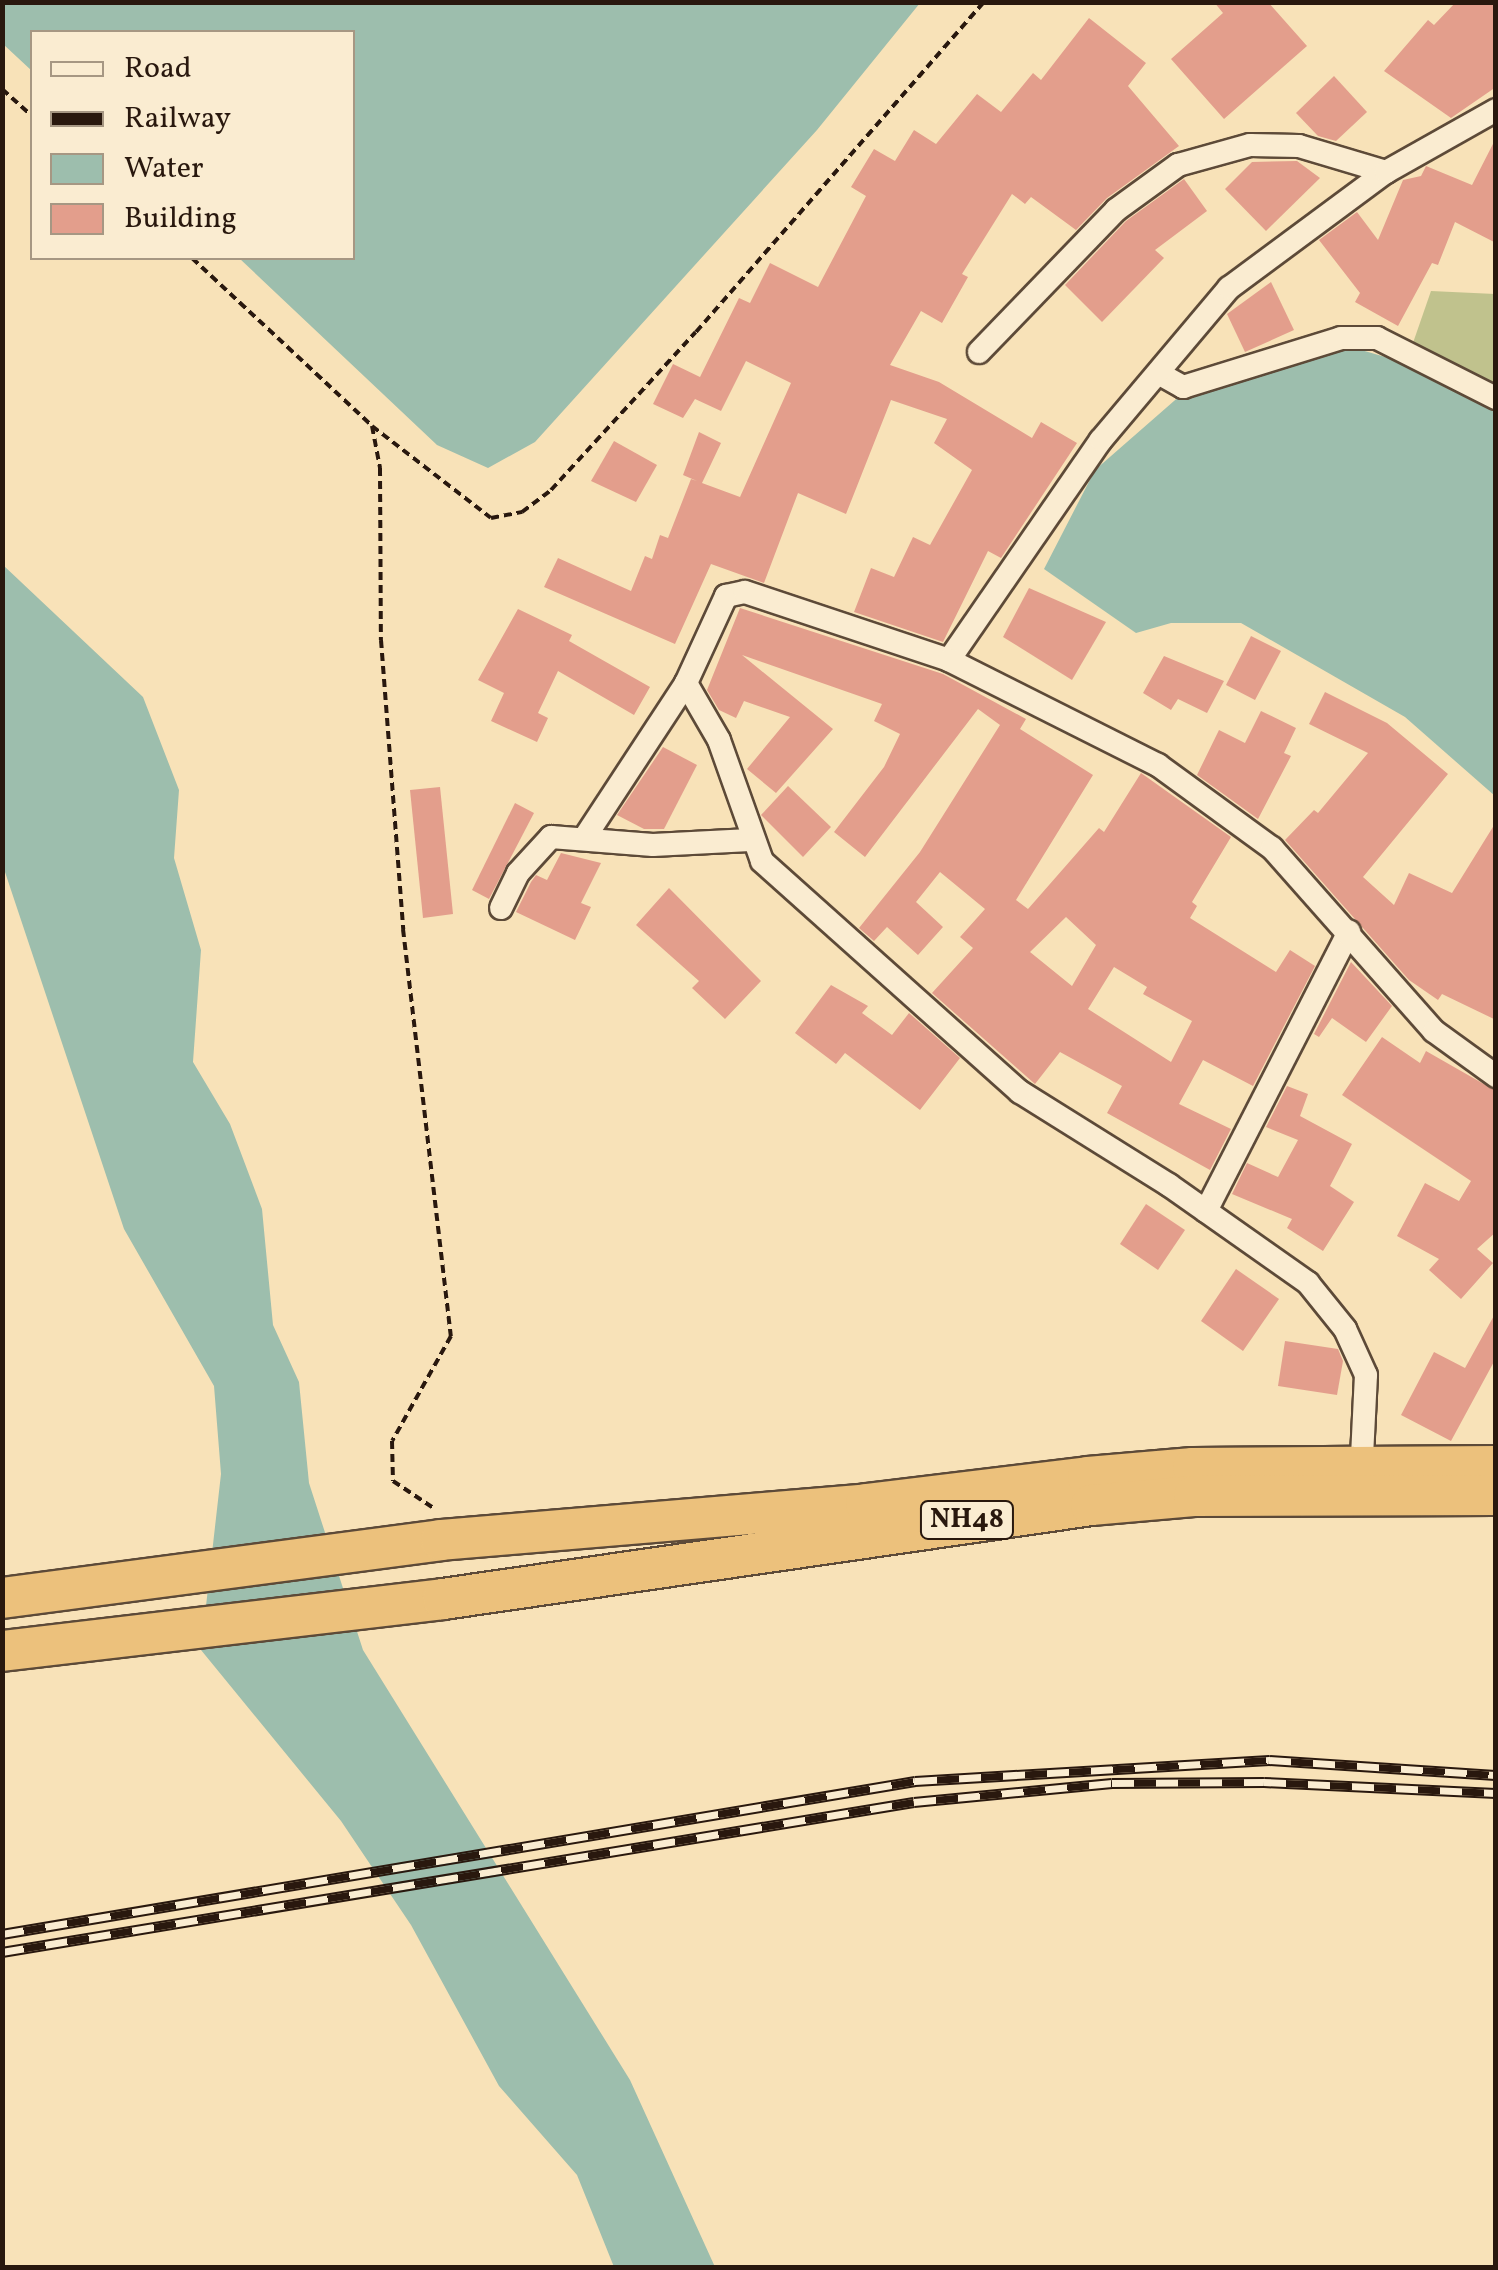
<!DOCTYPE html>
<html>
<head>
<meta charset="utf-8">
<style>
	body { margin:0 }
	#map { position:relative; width:1498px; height:2270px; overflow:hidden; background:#f8e2b8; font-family:Vollkorn,serif }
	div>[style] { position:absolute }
	.green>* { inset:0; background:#c0c28d }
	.water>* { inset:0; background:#9dbead }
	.building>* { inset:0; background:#e39e8c }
	.path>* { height:4px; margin-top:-2px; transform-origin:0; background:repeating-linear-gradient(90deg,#29180e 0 8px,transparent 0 13px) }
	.roads { filter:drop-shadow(2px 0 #5d4a38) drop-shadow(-2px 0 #5d4a38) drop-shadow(0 2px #5d4a38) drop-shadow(0 -2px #5d4a38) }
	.street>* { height:22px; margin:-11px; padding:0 11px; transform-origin:11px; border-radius:11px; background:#faecd1 }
	.highway>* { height:40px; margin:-20px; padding:0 20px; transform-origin:20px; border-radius:20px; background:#ecc17c }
	.rail>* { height:11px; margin-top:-5.5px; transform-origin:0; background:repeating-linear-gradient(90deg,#faecd1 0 22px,#29180e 0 44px); box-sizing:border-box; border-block:2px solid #29180e }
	span { translate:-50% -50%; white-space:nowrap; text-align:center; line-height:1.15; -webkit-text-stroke:8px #faecd1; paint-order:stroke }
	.shield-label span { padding:2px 8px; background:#faecd1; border:2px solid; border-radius:8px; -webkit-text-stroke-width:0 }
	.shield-label { font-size:28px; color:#29180e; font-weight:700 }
	.frame { position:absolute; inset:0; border:5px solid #29180e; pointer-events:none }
	.legend { position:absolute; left:30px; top:30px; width:325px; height:230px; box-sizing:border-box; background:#faecd1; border:2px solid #a69783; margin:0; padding:12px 18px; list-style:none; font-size:30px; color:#29180e }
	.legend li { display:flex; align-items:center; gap:20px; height:50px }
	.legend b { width:50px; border:2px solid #a69783 }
</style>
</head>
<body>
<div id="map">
	<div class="green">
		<i style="clip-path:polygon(1431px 291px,1495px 294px,1495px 409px,1406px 363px)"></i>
	</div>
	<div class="water">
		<i style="clip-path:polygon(3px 2px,920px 2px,920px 3px,817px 130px,535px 442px,488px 468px,437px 445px,239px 258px,352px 258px,352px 32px,32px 32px,32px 71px,3px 44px)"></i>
		<i style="clip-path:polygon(1344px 345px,1406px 363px,1495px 409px,1495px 796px,1405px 717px,1241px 623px,1171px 623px,1136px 633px,1044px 569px,1095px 470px,1182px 394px)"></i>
		<i style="clip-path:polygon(3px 565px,143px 697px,179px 790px,174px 858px,201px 950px,193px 1062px,230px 1124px,262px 1209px,273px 1325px,299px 1382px,309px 1483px,363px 1650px,630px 2080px,715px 2267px,614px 2267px,577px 2175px,499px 2086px,411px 1925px,341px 1821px,201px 1650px,221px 1474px,214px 1386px,124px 1229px,3px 866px)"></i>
	</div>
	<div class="building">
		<i style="clip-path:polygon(1214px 2px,1268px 2px,1307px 46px,1224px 119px,1171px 59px,1223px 13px)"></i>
		<i style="clip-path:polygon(1456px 2px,1496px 2px,1496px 87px,1451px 118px,1384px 71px,1428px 20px,1434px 25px)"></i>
		<i style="clip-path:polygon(1089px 18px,1146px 63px,1128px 86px,1179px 146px,1107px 198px,1076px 230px,1031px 197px,1025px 204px,1012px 194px,962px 274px,968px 277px,942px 323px,921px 311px,890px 365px,939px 382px,1032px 438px,1041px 422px,1077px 443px,1001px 558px,988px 551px,943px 642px,854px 612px,871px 568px,894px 577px,913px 537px,930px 545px,972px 470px,934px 443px,947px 419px,891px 400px,846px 514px,798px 493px,764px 583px,711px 564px,675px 644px,544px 587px,558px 558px,631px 591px,645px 556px,652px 559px,660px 535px,668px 538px,691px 479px,697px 481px,683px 475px,699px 432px,721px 443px,702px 483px,740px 497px,791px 383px,746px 361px,721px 411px,695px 399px,683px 418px,653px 404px,673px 364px,700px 377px,739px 298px,750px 303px,770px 263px,818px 287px,866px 196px,851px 187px,874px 149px,895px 161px,914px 130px,936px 144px,977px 94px,1001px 112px,1033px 73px,1041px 80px)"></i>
		<i style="clip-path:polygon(1334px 76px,1367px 112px,1336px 141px,1318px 136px,1296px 113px)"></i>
		<i style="clip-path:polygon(1496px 138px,1496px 243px,1455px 222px,1438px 265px,1432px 263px,1398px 326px,1355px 302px,1360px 293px,1319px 240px,1357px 212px,1378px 240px,1403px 180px,1421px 176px,1426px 166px,1472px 185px)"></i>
		<i style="clip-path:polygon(1297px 161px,1320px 178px,1266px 231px,1225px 189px,1252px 162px)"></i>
		<i style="clip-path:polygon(1184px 179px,1207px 211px,1155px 250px,1164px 258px,1102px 322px,1065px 285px,1126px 221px)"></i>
		<i style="clip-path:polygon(1271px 282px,1294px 330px,1245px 352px,1227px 314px)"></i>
		<i style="clip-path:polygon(614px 441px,657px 465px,636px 502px,591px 481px)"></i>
		<i style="clip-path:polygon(1029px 588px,1106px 622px,1072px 680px,1003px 637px)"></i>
		<i style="clip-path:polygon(evenodd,740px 608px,943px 674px,1026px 719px,1020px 729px,1093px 775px,1016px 900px,1028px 909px,1099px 828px,1104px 832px,1141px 773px,1231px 837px,1192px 902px,1197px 906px,1190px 918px,1276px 972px,1290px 950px,1315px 966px,1253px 1086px,1203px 1060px,1179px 1104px,1231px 1129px,1210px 1170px,1107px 1113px,1122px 1086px,1060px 1052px,1035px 1084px,932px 993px,973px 948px,960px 937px,985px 909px,940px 872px,916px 902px,943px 927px,918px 955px,887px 927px,874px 941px,859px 928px,920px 852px,1000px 725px,978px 709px,865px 857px,834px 832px,884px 767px,900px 734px,874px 721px,882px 704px,742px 655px,833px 729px,776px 793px,747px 769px,790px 717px,744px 701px,736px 718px,719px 710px,707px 690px,740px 608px,1066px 917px,1096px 945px,1072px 986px,1030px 952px,1066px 917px,740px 608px,1114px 967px,1147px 987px,1143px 994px,1192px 1021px,1171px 1062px,1088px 1009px,1114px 967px)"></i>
		<i style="clip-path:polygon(518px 609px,572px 635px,569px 641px,650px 687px,634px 715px,558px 671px,538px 713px,548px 718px,537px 742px,491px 721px,504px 693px,478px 680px)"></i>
		<i style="clip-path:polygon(1251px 636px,1281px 651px,1255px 700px,1226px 685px)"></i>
		<i style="clip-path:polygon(1164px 656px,1224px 681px,1207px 713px,1178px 699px,1171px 710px,1143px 693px)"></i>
		<i style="clip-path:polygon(1325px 692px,1387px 723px,1448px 774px,1363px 877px,1394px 905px,1409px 873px,1452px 893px,1496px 822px,1496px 1020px,1442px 994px,1438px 1000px,1409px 980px,1285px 840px,1314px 810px,1318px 813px,1368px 753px,1309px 724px)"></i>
		<i style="clip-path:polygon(1261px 711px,1296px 728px,1284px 753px,1291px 756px,1258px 819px,1197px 775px,1219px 730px,1245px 743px)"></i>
		<i style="clip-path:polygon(663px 747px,697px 765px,664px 829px,644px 829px,617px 815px)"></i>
		<i style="clip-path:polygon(788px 786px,831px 827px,803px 857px,761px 815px)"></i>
		<i style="clip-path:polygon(440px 787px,453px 914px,423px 918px,410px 790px)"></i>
		<i style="clip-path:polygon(515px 803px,534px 813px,489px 899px,472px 890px)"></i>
		<i style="clip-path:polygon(561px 853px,601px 863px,581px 903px,591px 907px,575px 940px,516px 912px,531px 882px,536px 875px,547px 880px)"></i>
		<i style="clip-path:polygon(669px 888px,761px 981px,725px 1019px,692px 988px,699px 981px,636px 925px)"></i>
		<i style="clip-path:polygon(1351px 962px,1392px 1006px,1366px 1042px,1332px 1018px,1319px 1037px,1314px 1034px)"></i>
		<i style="clip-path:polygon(831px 985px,868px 1006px,862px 1013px,892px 1035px,909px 1013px,960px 1058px,920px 1110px,845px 1053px,836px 1064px,795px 1033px)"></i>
		<i style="clip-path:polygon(1382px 1037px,1420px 1063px,1426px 1051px,1496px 1091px,1496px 1232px,1477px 1249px,1493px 1263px,1461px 1299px,1429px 1270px,1439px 1259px,1397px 1236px,1425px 1183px,1459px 1201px,1471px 1181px,1342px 1095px)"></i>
		<i style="clip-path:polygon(1287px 1086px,1308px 1094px,1300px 1116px,1352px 1144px,1330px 1186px,1354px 1202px,1323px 1251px,1287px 1228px,1292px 1219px,1232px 1194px,1247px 1163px,1278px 1177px,1298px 1140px,1266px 1127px)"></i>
		<i style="clip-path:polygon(1146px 1204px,1185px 1230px,1158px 1270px,1120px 1244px)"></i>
		<i style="clip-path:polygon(1236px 1269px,1279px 1299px,1243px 1351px,1201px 1321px)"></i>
		<i style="clip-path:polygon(1496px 1312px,1496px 1358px,1451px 1441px,1401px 1415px,1434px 1352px,1465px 1368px)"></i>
		<i style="clip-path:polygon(1285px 1341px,1338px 1349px,1343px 1361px,1337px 1395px,1278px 1386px)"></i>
	</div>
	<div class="path">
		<i style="left:2px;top:89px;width:40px;rotate:42deg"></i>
		<i style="left:192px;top:258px;width:246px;rotate:43deg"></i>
		<i style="left:372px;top:426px;width:150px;rotate:37.7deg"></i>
		<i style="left:491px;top:518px;width:32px;rotate:-11deg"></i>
		<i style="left:522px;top:512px;width:36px;rotate:-37deg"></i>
		<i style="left:551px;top:490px;width:214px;rotate:-47.5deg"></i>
		<i style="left:696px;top:332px;width:438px;rotate:-48.9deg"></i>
		<i style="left:372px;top:426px;width:43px;rotate:79.2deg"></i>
		<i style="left:380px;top:468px;width:172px;rotate:89.7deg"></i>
		<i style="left:381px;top:640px;width:290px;rotate:85.6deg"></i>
		<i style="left:403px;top:929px;width:410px;rotate:83.3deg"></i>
		<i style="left:451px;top:1336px;width:120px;rotate:119.3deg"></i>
		<i style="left:392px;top:1441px;width:40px;rotate:88.6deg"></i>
		<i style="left:393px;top:1481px;width:50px;rotate:33.7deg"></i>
	</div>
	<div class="roads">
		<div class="street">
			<i style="left:979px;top:352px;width:197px;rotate:-46deg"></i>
			<i style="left:1116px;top:210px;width:77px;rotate:-36deg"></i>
			<i style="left:1178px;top:165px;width:75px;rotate:-15.5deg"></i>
			<i style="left:1250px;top:145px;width:49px;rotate:1.2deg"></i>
			<i style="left:1299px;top:146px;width:91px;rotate:16.6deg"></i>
			<i style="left:1158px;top:373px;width:29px;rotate:29deg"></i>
			<i style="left:1183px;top:387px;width:165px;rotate:-17.2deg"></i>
			<i style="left:1341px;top:338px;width:36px"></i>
			<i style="left:1377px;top:338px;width:133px;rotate:26.8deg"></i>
			<i style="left:949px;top:660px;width:267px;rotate:-55.4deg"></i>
			<i style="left:1101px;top:440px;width:199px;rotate:-49.9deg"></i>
			<i style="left:1229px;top:288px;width:195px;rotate:-36.5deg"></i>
			<i style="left:1386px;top:172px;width:126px;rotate:-29.4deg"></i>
			<i style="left:585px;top:837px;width:184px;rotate:-56.7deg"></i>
			<i style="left:501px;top:908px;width:39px;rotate:-64deg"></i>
			<i style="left:518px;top:873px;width:49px;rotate:-47.5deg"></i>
			<i style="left:551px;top:837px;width:102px;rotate:4.5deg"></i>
			<i style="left:653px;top:845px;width:97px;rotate:-3deg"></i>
			<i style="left:1206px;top:1211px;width:314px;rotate:-62.9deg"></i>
			<i style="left:1361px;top:1477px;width:102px;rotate:-87.2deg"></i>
			<i style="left:1366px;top:1375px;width:51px;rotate:-114.5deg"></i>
			<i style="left:1345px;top:1329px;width:59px;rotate:-128.8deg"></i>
			<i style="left:1308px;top:1283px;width:170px;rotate:-144.8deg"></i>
			<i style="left:1169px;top:1185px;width:176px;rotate:-148deg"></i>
			<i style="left:1020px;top:1092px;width:346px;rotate:-138.2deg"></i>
			<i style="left:762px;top:861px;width:128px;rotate:-109.6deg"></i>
			<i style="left:719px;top:740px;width:66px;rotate:-120.1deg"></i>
			<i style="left:686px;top:683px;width:96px;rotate:-65.3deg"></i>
			<i style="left:726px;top:596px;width:19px;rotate:-12deg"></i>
			<i style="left:745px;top:592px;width:215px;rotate:18.4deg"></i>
			<i style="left:949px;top:660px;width:234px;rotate:26.7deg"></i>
			<i style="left:1158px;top:765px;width:141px;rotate:36.1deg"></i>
			<i style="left:1272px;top:848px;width:244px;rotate:48.5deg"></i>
			<i style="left:1434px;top:1031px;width:77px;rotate:36deg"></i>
		</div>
		<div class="highway">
			<i style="left:2px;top:1598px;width:443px;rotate:-7.5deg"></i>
			<i style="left:441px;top:1540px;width:427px;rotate:-4.8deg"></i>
			<i style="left:866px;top:1504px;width:224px;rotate:-6.9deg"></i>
			<i style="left:1088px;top:1477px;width:105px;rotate:-4.9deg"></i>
			<i style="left:1193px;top:1468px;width:303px;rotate:-0.4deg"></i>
			<i style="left:2px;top:1651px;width:444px;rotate:-6.7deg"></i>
			<i style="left:443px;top:1599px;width:655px;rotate:-8.25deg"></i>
			<i style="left:1091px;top:1505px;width:103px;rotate:-5deg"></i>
			<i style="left:1194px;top:1496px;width:302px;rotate:-0.2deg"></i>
		</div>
	</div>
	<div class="rail">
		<i style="left:2px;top:1934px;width:926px;rotate:-9.51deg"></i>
		<i style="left:915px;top:1781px;width:355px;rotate:-3.4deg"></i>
		<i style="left:1269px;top:1760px;width:227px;rotate:3.8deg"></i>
		<i style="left:2px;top:1952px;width:924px;rotate:-9.34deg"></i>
		<i style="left:914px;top:1802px;width:199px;rotate:-5.5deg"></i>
		<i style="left:1112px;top:1783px;width:152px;rotate:-0.4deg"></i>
		<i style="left:1264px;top:1782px;width:232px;rotate:2.7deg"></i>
	</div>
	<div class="shield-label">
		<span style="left:967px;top:1520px">NH48</span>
	</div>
	<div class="frame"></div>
	<ul class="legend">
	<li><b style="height:12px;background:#faecd1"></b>Road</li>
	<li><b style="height:12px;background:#29180e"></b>Railway</li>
	<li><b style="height:28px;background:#9dbead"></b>Water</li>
	<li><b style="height:28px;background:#e39e8c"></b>Building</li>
	</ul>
</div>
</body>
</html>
